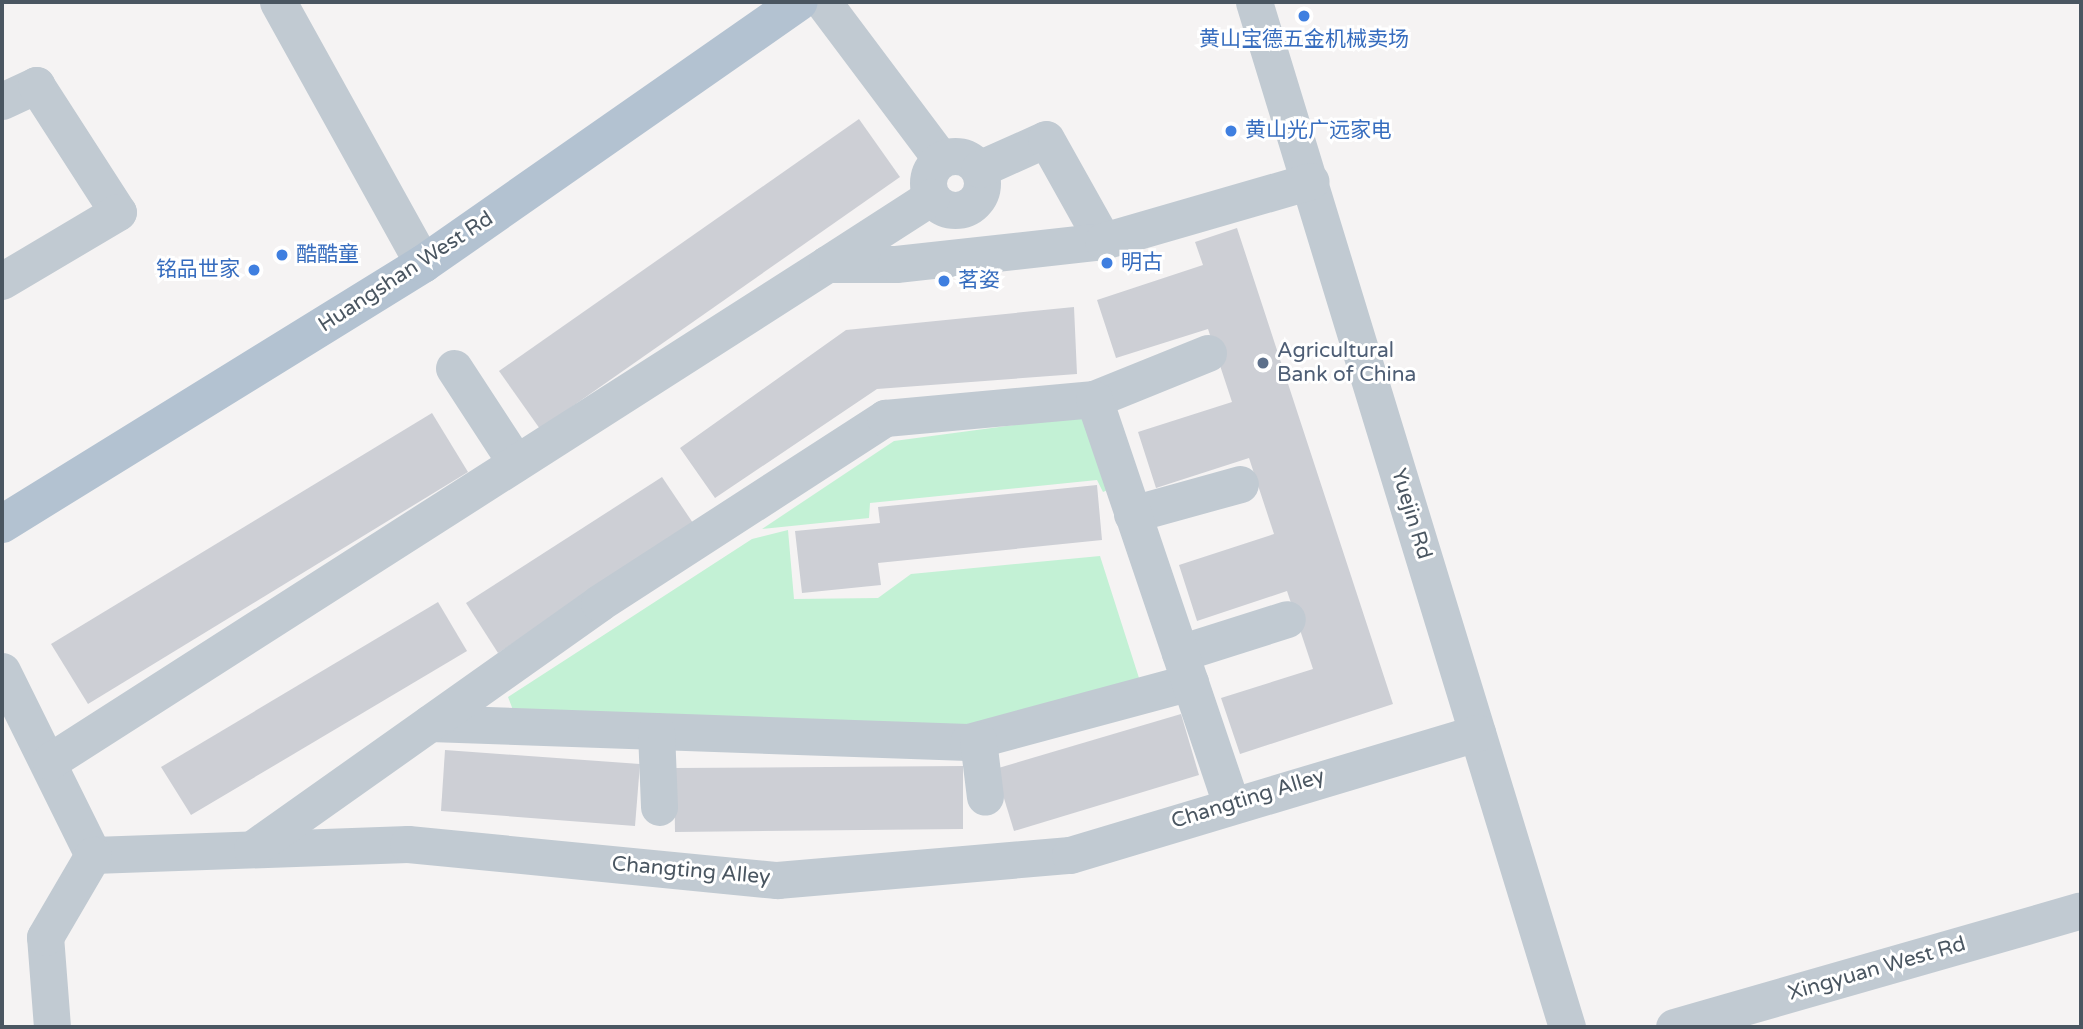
<!DOCTYPE html>
<html>
<head>
<meta charset="utf-8">
<style>
	body { margin:0 }
	#map { position:relative; width:2083px; height:1029px; overflow:hidden; background:#f5f3f3; font-family:"Varela Round","Noto Sans SC",sans-serif }
	div>[style] { position:absolute }
	.green>* { inset:0; background:#c3f1d5 }
	.building>* { inset:0; background:#cdcfd5 }
	.minor>* { height:37px; margin:-18.5px; padding:0 18.5px; transform-origin:18.5px; border-radius:18.5px; background:#c1cad2 }
	.minor>.ring { margin:-18.5px; padding:0; box-sizing:content-box; background:none; border:37px solid #c1cad2; border-radius:50% }
	.major>* { height:38px; margin:-19px; padding:0 19px; transform-origin:19px; border-radius:19px; background:#b3c2d1 }
	.dots>* { width:19px; height:19px; translate:-50% -50%; box-sizing:border-box; border:4px solid #fff; border-radius:50% }
	span { translate:-50% -50%; white-space:nowrap; text-align:center; line-height:1.15; -webkit-text-stroke:6px #fff; paint-order:stroke }
	.shop-label { font-size:21px; color:#366cbe }
	.left { translate:0 -50%; text-align:left }
	.right { translate:-100% -50%; text-align:right }
	.street-label { font-size:21px; color:#4a5661 }
	.service-label { font-size:21px; color:#4e5e75 }
	.frame { position:absolute; inset:0; border:4px solid #4a5661; pointer-events:none }
</style>
</head>
<body>
<div id="map">
	<div class="green">
		<i style="clip-path:polygon(1088px 415px,1115px 487px,1103px 492px,1097px 480px,870px 503px,869px 518px,762px 529px,894px 441px)"></i>
		<i style="clip-path:polygon(788px 530px,794px 599px,878px 598px,911px 574px,1100px 556px,1139px 678px,953px 734px,518px 723px,508px 697px,752px 539px)"></i>
	</div>
	<div class="building">
		<i style="clip-path:polygon(859px 119px,900px 177px,540px 429px,499px 371px)"></i>
		<i style="clip-path:polygon(1237px 228px,1393px 704px,1240px 754px,1221px 698px,1313px 669px,1287px 591px,1197px 621px,1179px 565px,1274px 534px,1249px 458px,1156px 488px,1138px 432px,1232px 402px,1208px 329px,1116px 358px,1097px 300px,1203px 265px,1195px 242px)"></i>
		<i style="clip-path:polygon(1074px 307px,1077px 374px,877px 389px,715px 498px,680px 448px,846px 330px)"></i>
		<i style="clip-path:polygon(432px 413px,468px 472px,88px 704px,51px 644px)"></i>
		<i style="clip-path:polygon(662px 477px,695px 526px,498px 653px,466px 603px)"></i>
		<i style="clip-path:polygon(1097px 485px,1102px 540px,878px 563px,881px 585px,802px 593px,795px 531px,880px 523px,878px 507px)"></i>
		<i style="clip-path:polygon(438px 602px,467px 651px,191px 815px,161px 767px)"></i>
		<i style="clip-path:polygon(1181px 714px,1199px 775px,1014px 831px,995px 769px)"></i>
		<i style="clip-path:polygon(445px 750px,640px 764px,635px 826px,441px 811px)"></i>
		<i style="clip-path:polygon(963px 766px,963px 829px,675px 832px,674px 768px)"></i>
	</div>
	<div class="minor">
		<i style="left:278px;top:2px;width:299px;rotate:61deg"></i>
		<i style="left:823px;top:2px;width:196px;rotate:53.1deg"></i>
		<i style="left:1254px;top:2px;width:1072px;rotate:73.02deg"></i>
		<i style="left:2px;top:101px;width:38px;rotate:-25deg"></i>
		<i style="left:36px;top:85px;width:151px;rotate:57.2deg"></i>
		<i style="left:118px;top:212px;width:135px;rotate:149.3deg"></i>
		<i class="ring" style="left:928px;top:156px;width:17px;height:17px"></i>
		<i style="left:979px;top:169px;width:73px;rotate:-24.1deg"></i>
		<i style="left:1046px;top:139px;width:117px;rotate:60.8deg"></i>
		<i style="left:827px;top:264px;width:124px;rotate:-32.8deg"></i>
		<i style="left:454px;top:368px;width:113px;rotate:56.9deg"></i>
		<i style="left:1094px;top:399px;width:123px;rotate:-22deg"></i>
		<i style="left:1132px;top:514px;width:112px;rotate:-15.5deg"></i>
		<i style="left:1180px;top:653px;width:112px;rotate:-17.6deg"></i>
		<i style="left:2px;top:671px;width:205px;rotate:63.7deg"></i>
		<i style="left:93px;top:855px;width:315px;rotate:-2deg"></i>
		<i style="left:408px;top:844px;width:371px;rotate:5.6deg"></i>
		<i style="left:777px;top:880px;width:294px;rotate:-4.9deg"></i>
		<i style="left:1070px;top:855px;width:425px;rotate:-16.7deg"></i>
		<i style="left:430px;top:723px;width:538px;rotate:2.02deg"></i>
		<i style="left:968px;top:742px;width:230px;rotate:-15.1deg"></i>
		<i style="left:656px;top:731px;width:76px;rotate:87.7deg"></i>
		<i style="left:978px;top:740px;width:57px;rotate:83deg"></i>
		<i style="left:50px;top:761px;width:922px;rotate:-32.6deg"></i>
		<i style="left:827px;top:264px;width:69px"></i>
		<i style="left:896px;top:264px;width:208px;rotate:-6.3deg"></i>
		<i style="left:1103px;top:241px;width:216px;rotate:-16.1deg"></i>
		<i style="left:252px;top:849px;width:425px;rotate:-35.3deg"></i>
		<i style="left:599px;top:603px;width:341px;rotate:-32.9deg"></i>
		<i style="left:885px;top:418px;width:210px;rotate:-5.2deg"></i>
		<i style="left:1094px;top:399px;width:427px;rotate:71.3deg"></i>
		<i style="left:52px;top:1027px;width:90px;rotate:-94.4deg"></i>
		<i style="left:45px;top:937px;width:95px;rotate:-59.7deg"></i>
		<i style="left:1674px;top:1027px;width:423px;rotate:-16deg"></i>
	</div>
	<div class="major">
		<i style="left:2px;top:524px;width:495px;rotate:-31.7deg"></i>
		<i style="left:423px;top:264px;width:458px;rotate:-34.9deg"></i>
	</div>
	<div class="dots">
		<i style="left:1304px;top:16px;background:#3f7fe0"></i>
		<i style="left:1231px;top:131px;background:#3f7fe0"></i>
		<i style="left:282px;top:255px;background:#3f7fe0"></i>
		<i style="left:1107px;top:263px;background:#3f7fe0"></i>
		<i style="left:254px;top:270px;background:#3f7fe0"></i>
		<i style="left:944px;top:281px;background:#3f7fe0"></i>
		<i style="left:1263px;top:363px;background:#5c6f8a"></i>
	</div>
	<div class="shop-label">
		<span style="left:1304px;top:40px">黄山宝德五金机械卖场</span>
		<span class="left" style="left:1245px;top:131px">黄山光广远家电</span>
		<span class="left" style="left:296px;top:255px">酷酷童</span>
		<span class="left" style="left:1121px;top:263px">明古</span>
		<span class="right" style="left:240px;top:270px">铭品世家</span>
		<span class="left" style="left:958px;top:281px">茗姿</span>
	</div>
	<div class="street-label">
		<span style="left:406px;top:272px;rotate:-33deg">Huangshan West Rd</span>
		<span style="left:1411px;top:514px;rotate:73deg">Yuejin Rd</span>
		<span style="left:1248px;top:799px;rotate:-17deg">Changting Alley</span>
		<span style="left:691px;top:871px;rotate:5deg">Changting Alley</span>
		<span style="left:1877px;top:969px;rotate:-16deg">Xingyuan West Rd</span>
	</div>
	<div class="service-label">
		<span class="left" style="left:1277px;top:363px">Agricultural<br>Bank of China</span>
	</div>
	<div class="frame"></div>
</div>
</body>
</html>
